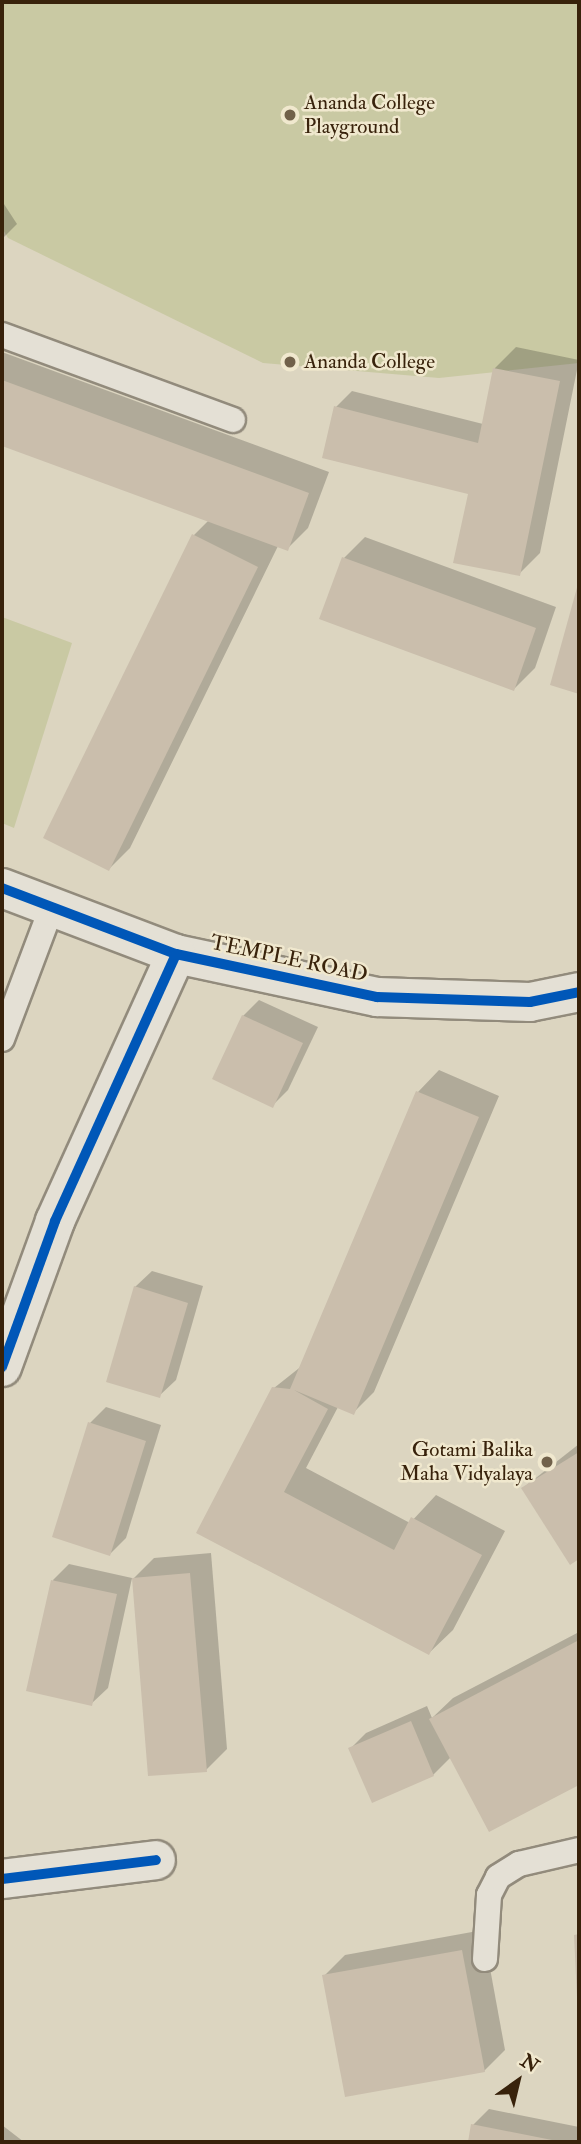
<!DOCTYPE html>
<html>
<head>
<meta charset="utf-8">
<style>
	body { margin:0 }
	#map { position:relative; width:581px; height:2144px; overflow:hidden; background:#dcd5c0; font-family:"IM FELL Double Pica",serif }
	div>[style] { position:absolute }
	.green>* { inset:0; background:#c9c9a3 }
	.shadow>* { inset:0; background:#0003 }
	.building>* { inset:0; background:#cabeac }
	.roads { filter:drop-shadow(2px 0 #928b7c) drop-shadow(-2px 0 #928b7c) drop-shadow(0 2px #928b7c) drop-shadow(0 -2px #928b7c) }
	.lane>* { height:24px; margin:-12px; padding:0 12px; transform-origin:12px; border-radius:12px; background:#e4e0d5 }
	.street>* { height:38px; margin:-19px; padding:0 19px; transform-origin:19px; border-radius:19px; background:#e4e0d5 }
	.cycleway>* { height:10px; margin:-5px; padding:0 5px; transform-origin:5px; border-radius:5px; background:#0057b8 }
	.dots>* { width:19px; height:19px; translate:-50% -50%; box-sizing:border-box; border:4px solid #f0e8ce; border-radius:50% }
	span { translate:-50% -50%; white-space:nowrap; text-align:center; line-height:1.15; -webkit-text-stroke:5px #f0e8ce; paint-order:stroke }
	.poi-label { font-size:21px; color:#38220b }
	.left { translate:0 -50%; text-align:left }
	.right { translate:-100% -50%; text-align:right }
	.street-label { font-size:21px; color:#38220b }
	.frame { position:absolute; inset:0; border:4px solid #38220b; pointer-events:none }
	.north { position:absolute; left:483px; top:2046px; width:70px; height:70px; -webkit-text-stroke:5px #f0e8ce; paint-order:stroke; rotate:34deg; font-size:19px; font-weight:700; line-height:28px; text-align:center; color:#38220b }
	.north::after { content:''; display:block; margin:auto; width:24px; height:32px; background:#38220b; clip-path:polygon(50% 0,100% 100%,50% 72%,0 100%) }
</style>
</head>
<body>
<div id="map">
	<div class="green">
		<i style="clip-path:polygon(2px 2px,579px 2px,579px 363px,439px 378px,263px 363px,8px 238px,2px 228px)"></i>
		<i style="clip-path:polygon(2px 617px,72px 643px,14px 828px,2px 823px)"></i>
	</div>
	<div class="shadow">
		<i style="clip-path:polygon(2px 201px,17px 224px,2px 239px)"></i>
		<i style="clip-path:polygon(516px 347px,579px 360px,540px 553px,519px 574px,470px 492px,336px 407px,352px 391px,483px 424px,495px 368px)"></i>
		<i style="clip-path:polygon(2px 352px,329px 472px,308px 528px,287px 549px,278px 546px,130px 848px,109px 869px,194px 535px,209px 520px,2px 444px)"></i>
		<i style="clip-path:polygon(365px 537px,556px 607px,535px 668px,514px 689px,344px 558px)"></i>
		<i style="clip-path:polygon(579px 588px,579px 692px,552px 684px)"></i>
		<i style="clip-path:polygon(259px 1000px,318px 1027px,288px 1090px,272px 1106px,243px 1016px)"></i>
		<i style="clip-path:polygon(439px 1070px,499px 1096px,374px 1392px,353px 1413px,338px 1407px,306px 1468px,410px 1523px,436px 1495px,505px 1531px,453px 1630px,429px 1653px,198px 1532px,274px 1388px,303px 1365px,418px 1092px)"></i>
		<i style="clip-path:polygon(152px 1271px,203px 1286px,176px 1380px,159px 1396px,135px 1287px)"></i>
		<i style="clip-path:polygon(106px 1407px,161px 1425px,126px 1538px,110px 1554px,90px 1423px)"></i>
		<i style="clip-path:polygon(579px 1444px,579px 1557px,570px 1562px,523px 1488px)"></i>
		<i style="clip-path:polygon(211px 1553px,227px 1749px,206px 1770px,133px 1579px,154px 1558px)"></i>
		<i style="clip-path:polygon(69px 1564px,132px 1578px,108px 1688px,91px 1704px,53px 1580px)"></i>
		<i style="clip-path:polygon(579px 1632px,579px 1783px,490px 1830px,451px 1757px,433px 1775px,350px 1749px,366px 1733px,427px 1706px,432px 1718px,453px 1698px)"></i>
		<i style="clip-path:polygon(483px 1930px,505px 2050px,484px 2071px,324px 1976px,345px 1955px)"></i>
		<i style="clip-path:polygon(489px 2109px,579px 2127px,579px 2142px,470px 2142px,473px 2125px)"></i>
		<i style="clip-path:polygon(2px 2125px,24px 2142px,2px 2142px)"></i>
	</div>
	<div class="building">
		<i style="clip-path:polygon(493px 368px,560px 381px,520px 576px,453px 563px,468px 494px,322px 458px,334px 406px,478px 443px)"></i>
		<i style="clip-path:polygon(2px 380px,309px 493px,288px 551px,2px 446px)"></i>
		<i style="clip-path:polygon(192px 534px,258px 567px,109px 871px,43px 838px)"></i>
		<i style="clip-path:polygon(342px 557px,536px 628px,514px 691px,319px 619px)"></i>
		<i style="clip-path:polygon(578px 584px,579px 584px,579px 694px,550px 685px)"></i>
		<i style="clip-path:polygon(242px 1015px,303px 1043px,273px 1108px,212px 1079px)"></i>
		<i style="clip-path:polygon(416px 1091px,479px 1117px,354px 1415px,294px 1390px,328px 1409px,284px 1492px,394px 1550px,411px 1517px,482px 1555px,429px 1655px,196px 1533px,272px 1387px,290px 1389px)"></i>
		<i style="clip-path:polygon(134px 1286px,188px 1303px,160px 1398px,106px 1382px)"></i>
		<i style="clip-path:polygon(88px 1422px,146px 1441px,110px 1556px,52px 1537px)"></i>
		<i style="clip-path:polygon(579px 1452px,579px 1559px,570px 1565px,521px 1488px)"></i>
		<i style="clip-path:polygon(190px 1573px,207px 1772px,148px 1776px,132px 1578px)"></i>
		<i style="clip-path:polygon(51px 1580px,117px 1594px,92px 1706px,26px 1691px)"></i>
		<i style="clip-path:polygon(579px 1640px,579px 1785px,489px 1832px,429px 1719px)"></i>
		<i style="clip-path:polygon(411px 1721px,434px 1776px,372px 1803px,348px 1748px)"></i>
		<i style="clip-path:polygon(579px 1934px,579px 1997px,577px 1997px,574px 1935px)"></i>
		<i style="clip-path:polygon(462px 1950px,485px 2072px,345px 2097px,322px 1975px)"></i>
		<i style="clip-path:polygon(471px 2124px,557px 2141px,556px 2142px,468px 2142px)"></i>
	</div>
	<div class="roads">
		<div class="lane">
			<i style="left:2px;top:335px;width:246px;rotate:20.2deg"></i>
			<i style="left:2px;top:1039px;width:141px;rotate:-69.3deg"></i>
			<i style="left:485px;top:1959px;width:64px;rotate:-86.4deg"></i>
			<i style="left:489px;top:1895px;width:20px;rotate:-63deg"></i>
			<i style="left:498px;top:1877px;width:25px;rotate:-32deg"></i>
			<i style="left:519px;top:1864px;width:62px;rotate:-13.1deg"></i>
		</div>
		<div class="street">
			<i style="left:2px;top:888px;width:186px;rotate:20.8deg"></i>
			<i style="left:176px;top:954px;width:206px;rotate:12.1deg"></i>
			<i style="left:377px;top:997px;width:153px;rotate:1.9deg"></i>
			<i style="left:530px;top:1002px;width:50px;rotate:-11.5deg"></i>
			<i style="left:2px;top:1367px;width:155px;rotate:-70deg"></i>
			<i style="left:55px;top:1221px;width:293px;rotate:-65.6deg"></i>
			<i style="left:2px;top:1879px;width:155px;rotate:-7deg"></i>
		</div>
	</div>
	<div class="cycleway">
		<i style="left:2px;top:888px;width:186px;rotate:20.8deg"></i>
		<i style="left:176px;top:954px;width:206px;rotate:12.1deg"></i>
		<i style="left:377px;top:997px;width:153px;rotate:1.9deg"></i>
		<i style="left:530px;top:1002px;width:50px;rotate:-11.5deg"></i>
		<i style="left:2px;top:1367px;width:155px;rotate:-70deg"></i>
		<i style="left:55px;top:1221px;width:293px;rotate:-65.6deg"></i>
		<i style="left:2px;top:1879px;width:155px;rotate:-7deg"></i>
	</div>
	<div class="dots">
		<i style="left:290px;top:115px;background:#71614a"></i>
		<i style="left:290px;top:362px;background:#71614a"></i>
		<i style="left:547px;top:1462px;background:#71614a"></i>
	</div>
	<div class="poi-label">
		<span class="left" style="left:304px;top:115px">Ananda College<br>Playground</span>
		<span class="left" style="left:304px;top:362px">Ananda College</span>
		<span class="right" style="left:533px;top:1462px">Gotami Balika<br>Maha Vidyalaya</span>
	</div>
	<div class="street-label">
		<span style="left:289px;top:959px;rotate:12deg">TEMPLE ROAD</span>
	</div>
	<div class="frame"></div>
	<div class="north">N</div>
</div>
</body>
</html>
